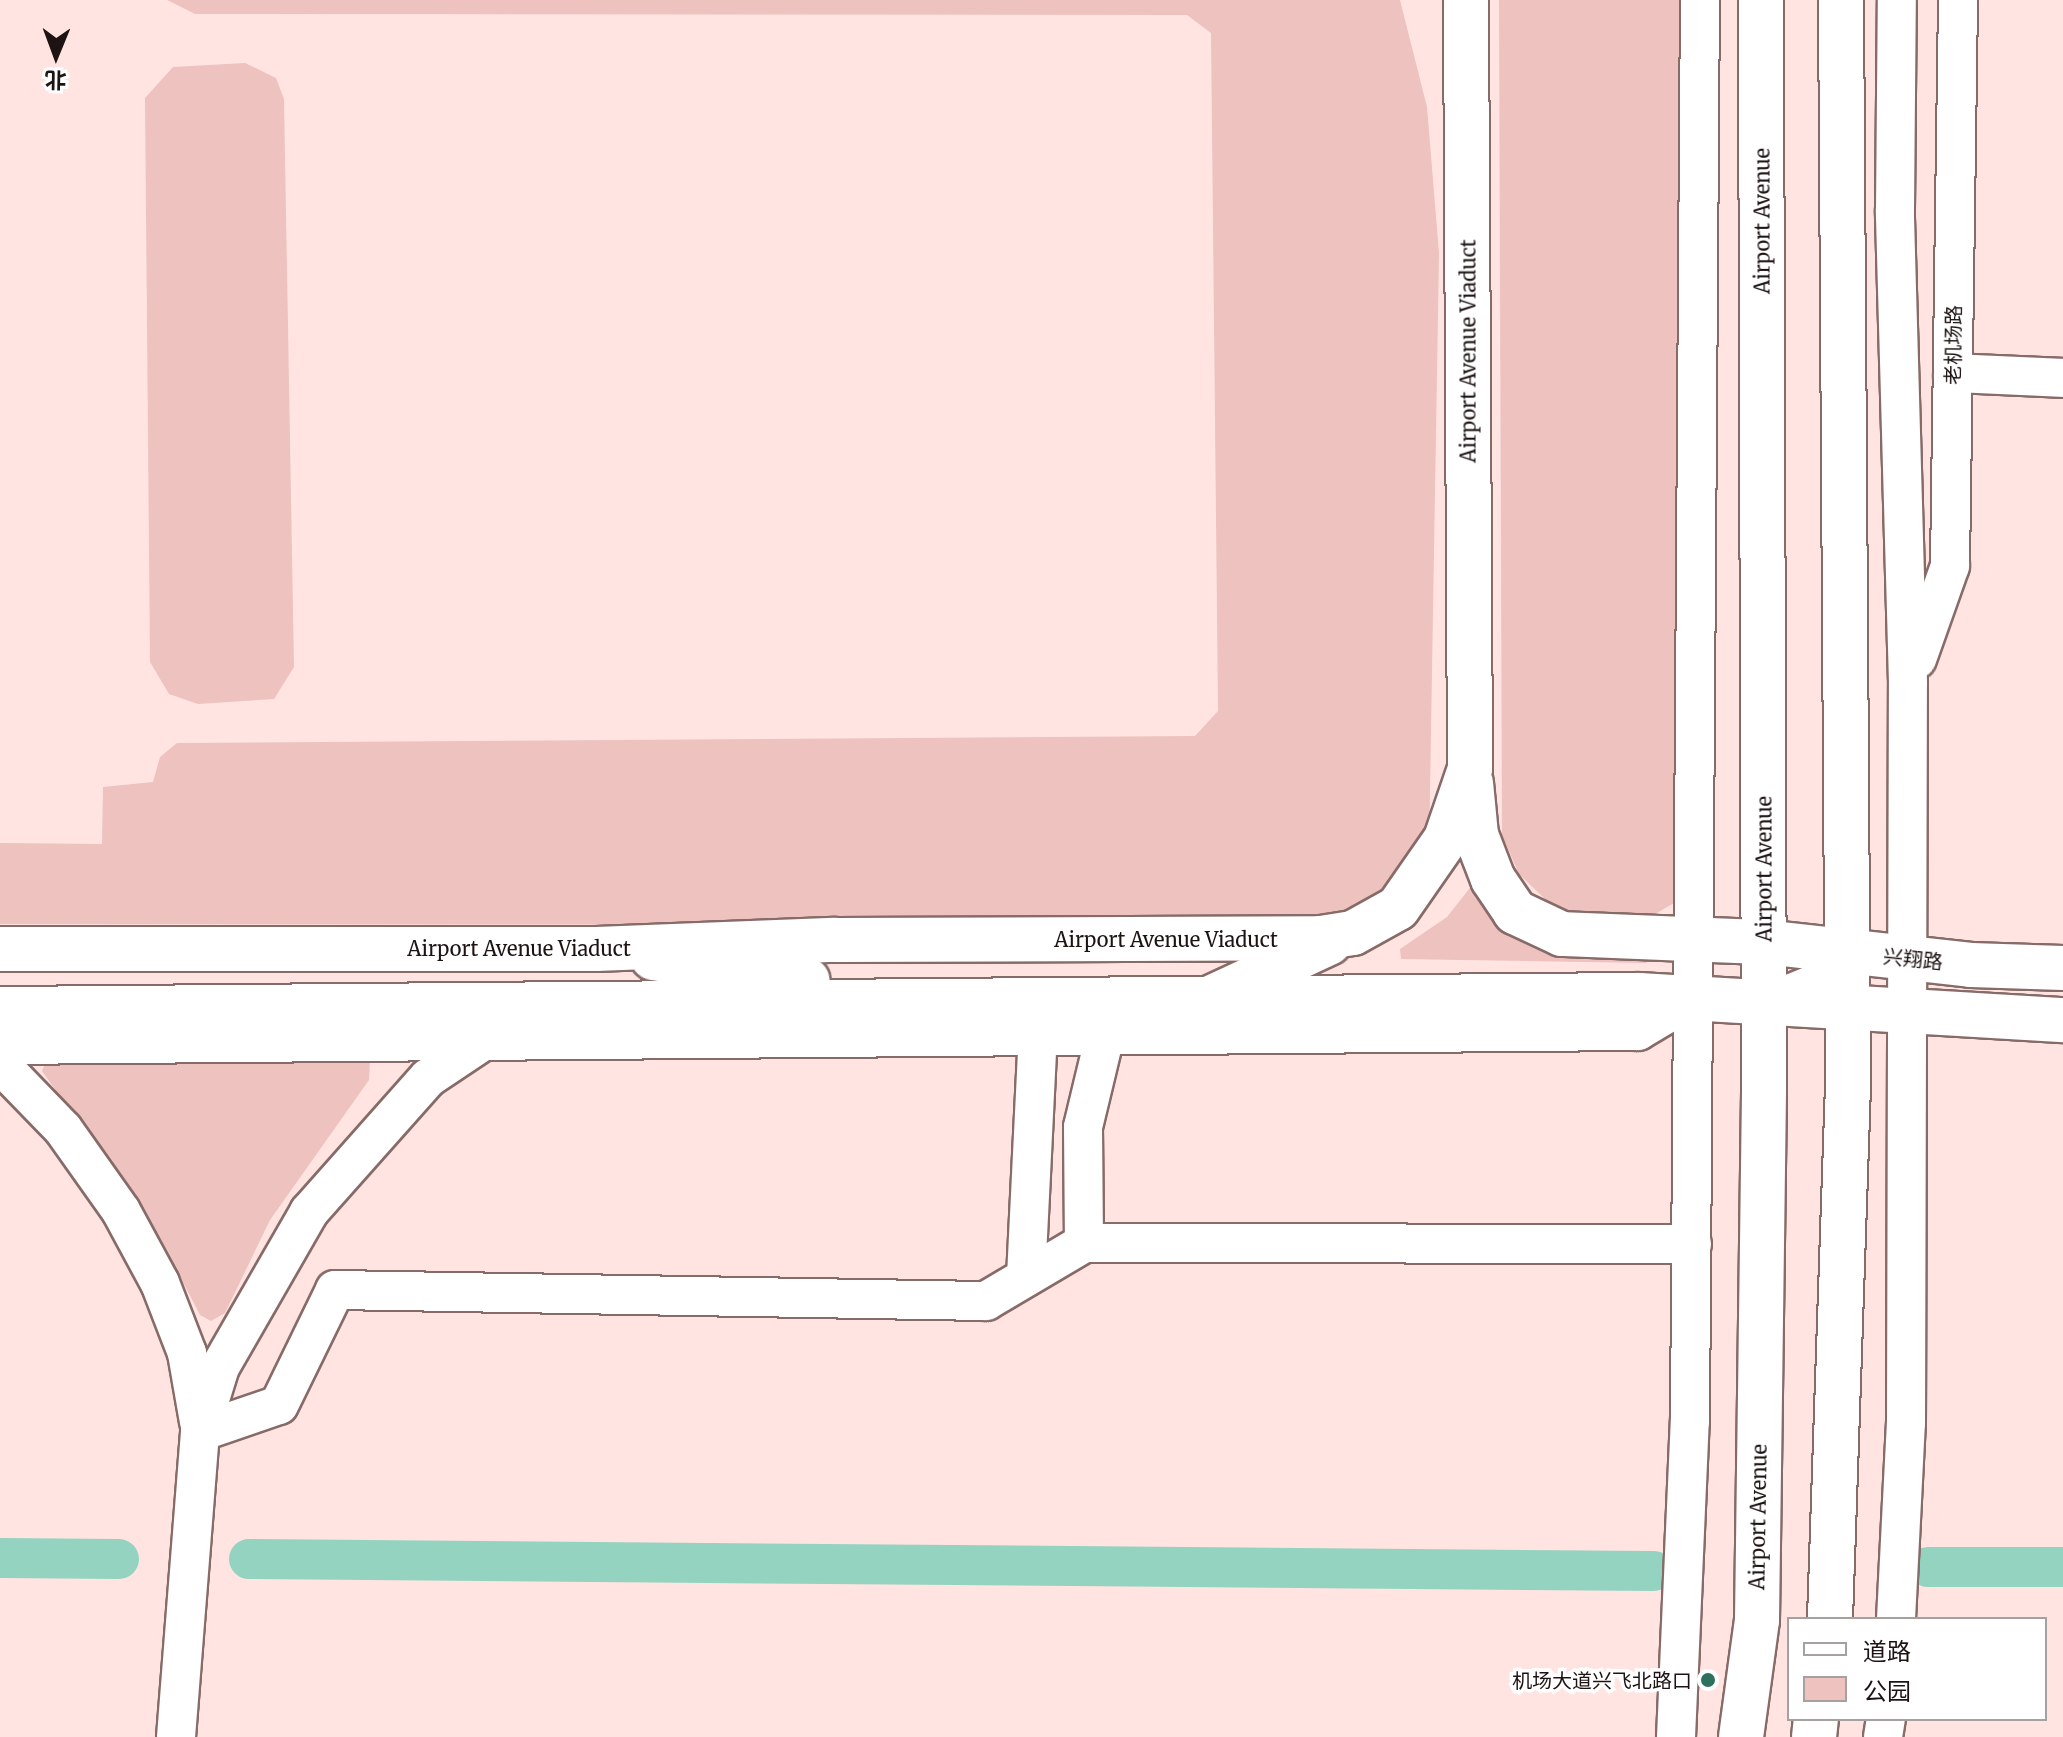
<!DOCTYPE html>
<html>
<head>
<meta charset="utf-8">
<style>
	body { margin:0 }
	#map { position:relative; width:2063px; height:1737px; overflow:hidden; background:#ffe4e2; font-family:Merriweather,"Noto Sans SC",serif }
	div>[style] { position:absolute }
	.green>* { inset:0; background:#edc2bf }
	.canal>* { height:40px; margin:-20px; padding:0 20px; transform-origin:20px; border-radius:20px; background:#94d3c0 }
	.roads { filter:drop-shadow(2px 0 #876b68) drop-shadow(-2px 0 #876b68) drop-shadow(0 2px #876b68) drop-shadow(0 -2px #876b68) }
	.minor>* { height:38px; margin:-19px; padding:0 19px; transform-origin:19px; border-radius:19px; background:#fff }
	.major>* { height:44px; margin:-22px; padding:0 22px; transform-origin:22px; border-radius:22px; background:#fff }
	.highway>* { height:44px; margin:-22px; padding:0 22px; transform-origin:22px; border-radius:22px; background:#fff }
	.dots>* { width:22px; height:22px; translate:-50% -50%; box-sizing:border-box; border:4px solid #fff; border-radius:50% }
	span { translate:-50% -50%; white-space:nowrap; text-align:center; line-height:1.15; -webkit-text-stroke:7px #fff; paint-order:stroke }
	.street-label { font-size:20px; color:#1d1312 }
	.poi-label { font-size:20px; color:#1d1312 }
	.right { translate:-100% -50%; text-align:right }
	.legend { position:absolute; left:1787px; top:1617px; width:260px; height:104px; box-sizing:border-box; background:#fff; border:2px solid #a5a1a0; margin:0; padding:10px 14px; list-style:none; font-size:24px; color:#1d1312 }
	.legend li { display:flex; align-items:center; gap:16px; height:40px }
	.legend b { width:40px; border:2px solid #a5a1a0 }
	.north { position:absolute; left:16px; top:16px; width:80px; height:80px; -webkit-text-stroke:6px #fff; paint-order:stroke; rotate:181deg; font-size:22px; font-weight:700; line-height:32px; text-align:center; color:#1d1312 }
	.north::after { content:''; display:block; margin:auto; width:28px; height:36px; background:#1d1312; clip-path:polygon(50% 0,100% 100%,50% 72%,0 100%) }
</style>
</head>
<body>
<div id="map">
	<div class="green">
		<i style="clip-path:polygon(167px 0,1400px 0,1427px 107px,1439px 253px,1429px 852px,1401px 891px,1317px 925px,0 924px,0 843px,102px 844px,103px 787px,153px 782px,160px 757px,177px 743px,1195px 736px,1218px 711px,1211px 33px,1187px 15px,195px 14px)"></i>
		<i style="clip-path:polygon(1499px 0,1688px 0,1684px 887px,1674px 903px,1640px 923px,1568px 915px,1549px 903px,1519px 874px,1502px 835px)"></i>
		<i style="clip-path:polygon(245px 63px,276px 78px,284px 99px,294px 667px,274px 699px,198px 704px,169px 694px,150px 662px,145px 98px,173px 67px)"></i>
		<i style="clip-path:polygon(1473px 884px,1654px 957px,1646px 963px,1401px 959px,1400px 949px,1447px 917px)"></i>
		<i style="clip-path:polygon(370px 1060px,369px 1080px,270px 1220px,225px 1313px,211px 1321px,200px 1315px,161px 1240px,42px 1071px,46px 1062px)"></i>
	</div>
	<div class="canal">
		<i style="left:0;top:1558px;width:119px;rotate:0.5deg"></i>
		<i style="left:249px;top:1559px;width:1405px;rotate:0.49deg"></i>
		<i style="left:1928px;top:1567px;width:135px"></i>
	</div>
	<div class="roads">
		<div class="minor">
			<i style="left:1953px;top:373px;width:110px;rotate:2.6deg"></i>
			<i style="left:1917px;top:659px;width:99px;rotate:-70.5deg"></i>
			<i style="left:1950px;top:566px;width:566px;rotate:-89.19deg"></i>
			<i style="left:1767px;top:1003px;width:85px;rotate:-22.1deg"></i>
			<i style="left:0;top:1045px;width:1638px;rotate:-0.49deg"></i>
			<i style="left:1638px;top:1031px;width:66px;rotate:-30.8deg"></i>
			<i style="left:0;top:1064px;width:91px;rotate:45.9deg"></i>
			<i style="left:63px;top:1129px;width:100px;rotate:54.7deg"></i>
			<i style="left:121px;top:1211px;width:82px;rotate:61.6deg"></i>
			<i style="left:160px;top:1283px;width:75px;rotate:68.9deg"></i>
			<i style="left:187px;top:1353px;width:70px;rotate:80.1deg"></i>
			<i style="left:1084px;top:1243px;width:116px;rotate:-90.5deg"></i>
			<i style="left:1083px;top:1127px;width:99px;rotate:-76.5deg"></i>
			<i style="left:1026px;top:1277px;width:244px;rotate:-87.2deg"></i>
			<i style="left:200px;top:1432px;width:83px;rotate:-18.9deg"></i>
			<i style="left:279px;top:1405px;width:128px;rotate:-64deg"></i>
			<i style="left:335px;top:1290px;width:651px;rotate:0.97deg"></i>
			<i style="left:986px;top:1301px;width:114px;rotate:-30.6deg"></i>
			<i style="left:1084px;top:1243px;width:608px;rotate:0.09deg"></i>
			<i style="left:1896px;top:1619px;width:196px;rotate:-87.1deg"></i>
			<i style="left:1906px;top:1423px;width:740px;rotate:-89.85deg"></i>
			<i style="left:1908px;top:683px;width:473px;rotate:-91.6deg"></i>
			<i style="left:1895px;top:210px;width:210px;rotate:-89.5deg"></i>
			<i style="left:176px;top:1737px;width:306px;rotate:-85.5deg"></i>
			<i style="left:200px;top:1432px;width:68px;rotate:-72.9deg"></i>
			<i style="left:220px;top:1367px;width:179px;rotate:-60.1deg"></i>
			<i style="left:309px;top:1212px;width:179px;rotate:-48.4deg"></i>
			<i style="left:428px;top:1078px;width:72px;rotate:-33.7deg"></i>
			<i style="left:1676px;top:1737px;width:315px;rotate:-87.5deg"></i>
			<i style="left:1690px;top:1422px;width:1422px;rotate:-89.6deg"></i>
			<i style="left:1883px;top:1737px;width:18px;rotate:-81deg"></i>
		</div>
		<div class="major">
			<i style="left:1764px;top:942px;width:208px;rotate:6.3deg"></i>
			<i style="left:1971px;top:965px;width:92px;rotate:1.9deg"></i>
			<i style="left:653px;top:958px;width:156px;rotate:8.1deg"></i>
			<i style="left:0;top:1009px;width:1640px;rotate:-0.49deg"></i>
			<i style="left:1640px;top:995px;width:424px;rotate:3.4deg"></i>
			<i style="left:1830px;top:1619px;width:534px;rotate:-88.07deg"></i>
			<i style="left:1848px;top:1085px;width:1085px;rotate:-90.37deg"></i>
			<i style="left:1741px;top:1737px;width:118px;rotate:-82.2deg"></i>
			<i style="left:1757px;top:1620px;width:530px;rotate:-89.24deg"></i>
			<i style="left:1764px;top:1090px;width:1090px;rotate:-90.16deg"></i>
			<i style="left:1814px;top:1737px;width:18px;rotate:-84deg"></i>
		</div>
		<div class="highway">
			<i style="left:1471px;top:783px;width:52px;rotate:84.5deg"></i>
			<i style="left:1476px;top:835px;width:47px;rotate:68.9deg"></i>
			<i style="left:1493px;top:879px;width:40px;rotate:56deg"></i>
			<i style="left:1515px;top:912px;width:52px;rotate:25.1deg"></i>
			<i style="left:1562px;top:934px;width:202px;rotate:2.3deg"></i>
			<i style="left:0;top:949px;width:596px"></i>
			<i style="left:596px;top:949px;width:239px;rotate:-2.2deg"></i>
			<i style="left:835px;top:940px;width:486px;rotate:-0.2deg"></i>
			<i style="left:1321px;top:938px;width:32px;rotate:-9deg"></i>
			<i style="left:1353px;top:933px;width:51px;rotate:-29.1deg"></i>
			<i style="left:1398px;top:908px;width:84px;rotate:-55.2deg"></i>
			<i style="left:1446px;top:839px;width:74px;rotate:-71.1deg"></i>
			<i style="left:1470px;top:769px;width:769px;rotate:-90.3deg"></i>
			<i style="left:1204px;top:1001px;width:138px;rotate:-24.9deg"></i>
		</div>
	</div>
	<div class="dots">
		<i style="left:1708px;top:1680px;background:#2e6f5e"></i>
	</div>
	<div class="street-label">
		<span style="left:1762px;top:221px;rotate:-90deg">Airport Avenue</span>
		<span style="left:1953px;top:345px;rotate:-89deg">老机场路</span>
		<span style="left:1468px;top:351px;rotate:-90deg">Airport Avenue Viaduct</span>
		<span style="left:1764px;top:869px;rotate:-90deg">Airport Avenue</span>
		<span style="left:1166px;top:939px">Airport Avenue Viaduct</span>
		<span style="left:519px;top:948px">Airport Avenue Viaduct</span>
		<span style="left:1913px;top:959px;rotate:6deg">兴翔路</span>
		<span style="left:1758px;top:1517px;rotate:-89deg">Airport Avenue</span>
	</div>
	<div class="poi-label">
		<span class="right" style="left:1692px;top:1680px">机场大道兴飞北路口</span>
	</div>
	<ul class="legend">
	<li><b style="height:10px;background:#fff"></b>道路</li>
	<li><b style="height:22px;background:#edc2bf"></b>公园</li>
	</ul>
	<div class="north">北</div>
</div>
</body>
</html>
